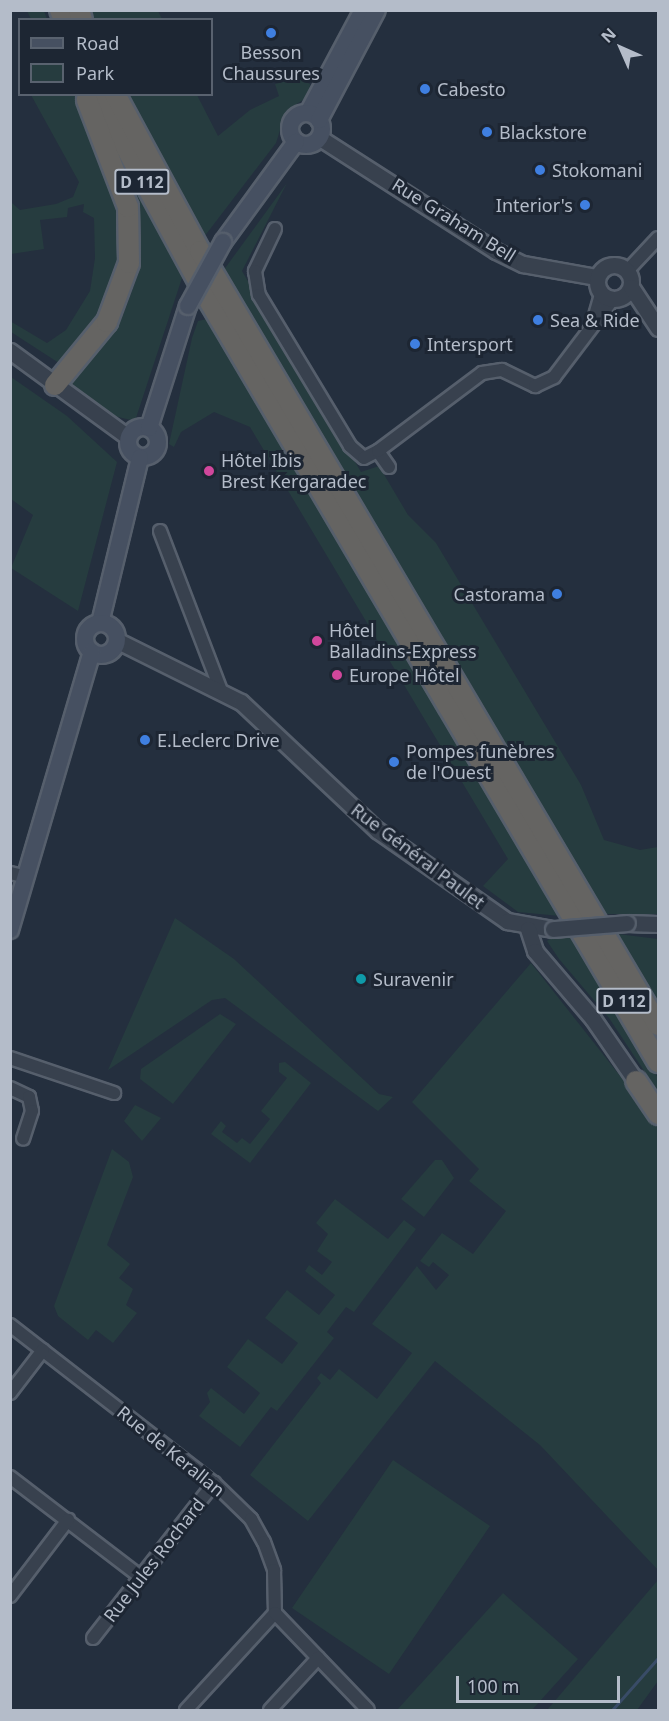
<!DOCTYPE html>
<html>
<head>
<meta charset="utf-8">
<style>
	body { margin:0 }
	#map { position:relative; width:669px; height:1721px; overflow:hidden; background:#242f3e; font-family:"Noto Sans",sans-serif }
	div>[style] { position:absolute }
	.green>* { inset:0; background:#263c3f }
	.stream>* { height:3px; margin:-1.5px; padding:0 1.5px; transform-origin:1.5px; border-radius:1.5px; background:#394c67 }
	.roads { filter:drop-shadow(2px 0 #565f6c) drop-shadow(-2px 0 #565f6c) drop-shadow(0 2px #565f6c) drop-shadow(0 -2px #565f6c) }
	.minor>* { height:12px; margin:-6px; padding:0 6px; transform-origin:6px; border-radius:6px; background:#38414e }
	.tertiary>* { height:15px; margin:-7.5px; padding:0 7.5px; transform-origin:7.5px; border-radius:7.5px; background:#38414e }
	.tertiary>.ring { margin:-7.5px; padding:0; box-sizing:content-box; background:none; border:15px solid #38414e; border-radius:50% }
	.secondary>* { height:16px; margin:-8px; padding:0 8px; transform-origin:8px; border-radius:8px; background:#465061 }
	.secondary>.ring { margin:-8px; padding:0; box-sizing:content-box; background:none; border:16px solid #465061; border-radius:50% }
	.trunk>* { height:20px; margin:-10px; padding:0 10px; transform-origin:10px; border-radius:10px; background:#656462 }
	.bridges { filter:drop-shadow(2px 0 #565f6c) drop-shadow(-2px 0 #565f6c) drop-shadow(0 2px #565f6c) drop-shadow(0 -2px #565f6c) }
	.tertiary-bridge>* { height:15px; margin:-7.5px; padding:0 7.5px; transform-origin:7.5px; border-radius:7.5px; background:#38414e }
	.secondary-bridge>* { height:16px; margin:-8px; padding:0 8px; transform-origin:8px; border-radius:8px; background:#465061 }
	.dots>* { width:16px; height:16px; translate:-50% -50%; box-sizing:border-box; border:3px solid #1d2633; border-radius:50% }
	span { translate:-50% -50%; white-space:nowrap; text-align:center; line-height:1.15; -webkit-text-stroke:6px #1d2633; paint-order:stroke }
	.shield-label span { padding:2px 4px; background:#1d2633; border:2px solid; border-radius:4px; -webkit-text-stroke-width:0 }
	.shield-label { font-size:16px; color:#b4bcc9; font-weight:700 }
	.poi-label { font-size:18px; color:#b4bcc9 }
	.left { translate:0 -50%; text-align:left }
	.right { translate:-100% -50%; text-align:right }
	.street-label { font-size:18px; color:#b4bcc9 }
	.frame { position:absolute; inset:0; border:12px solid #b4bcc9; pointer-events:none }
	.legend { position:absolute; left:18px; top:18px; width:195px; height:78px; box-sizing:border-box; background:#1d2633; border:2px solid #59626f; margin:0; padding:8px 10px; list-style:none; font-size:18px; color:#b4bcc9 }
	.legend li { display:flex; align-items:center; gap:12px; height:30px }
	.legend b { width:30px; border:2px solid #59626f }
	.north { position:absolute; left:591px; top:18px; width:60px; height:60px; -webkit-text-stroke:4px #1d2633; paint-order:stroke; rotate:315deg; font-size:16px; font-weight:700; line-height:24px; text-align:center; color:#b4bcc9 }
	.north::after { content:''; display:block; margin:auto; width:21px; height:27px; background:#b4bcc9; clip-path:polygon(50% 0,100% 100%,50% 72%,0 100%) }
	.scale { position:absolute; left:456px; top:1676px; width:164px; height:27px; box-sizing:border-box; border:3px solid #b4bcc9; border-top:0; padding-left:8px; font-size:18px; line-height:21px; white-space:nowrap; color:#b4bcc9; -webkit-text-stroke:4px #1d2633; paint-order:stroke }
</style>
</head>
<body>
<div id="map">
	<div class="green">
		<i style="clip-path:polygon(27px 11px,44px 11px,47px 19px,31px 19px)"></i>
		<i style="clip-path:polygon(90px 11px,158px 11px,162px 19px,93px 19px)"></i>
		<i style="clip-path:polygon(299px 78px,310px 84px,309px 96px,286px 111px,276px 143px,204px 237px,128px 95px,197px 95px,218px 136px,250px 110px,279px 96px,275px 84px)"></i>
		<i style="clip-path:polygon(31px 95px,79px 95px,122px 210px,124px 251px,112px 298px,62px 365px,11px 332px,10px 321px,47px 343px,66px 330px,90px 291px,95px 258px,94px 218px,83px 212px,84px 204px,68px 208px,67px 217px,40px 220px,44px 249px,11px 254px,12px 203px,20px 210px,56px 204px,73px 197px,79px 182px)"></i>
		<i style="clip-path:polygon(124px 167px,182px 278px,135px 421px,114px 416px,68px 383px,123px 315px,139px 272px,141px 226px,120px 169px)"></i>
		<i style="clip-path:polygon(287px 183px,242px 271px,361px 472px,379px 466px,408px 515px,436px 543px,581px 785px,604px 840px,640px 850px,658px 847px,658px 914px,606px 914px,223px 271px)"></i>
		<i style="clip-path:polygon(207px 319px,547px 890px,560px 916px,518px 912px,483px 886px,508px 859px,250px 427px,214px 412px,181px 432px,174px 447px,169px 444px,192px 338px,198px 321px)"></i>
		<i style="clip-path:polygon(11px 377px,67px 416px,117px 462px,78px 611px,11px 568px,33px 515px,11px 499px)"></i>
		<i style="clip-path:polygon(175px 918px,234px 959px,379px 1094px,393px 1097px,378px 1111px,225px 998px,212px 1000px,108px 1070px)"></i>
		<i style="clip-path:polygon(618px 934px,658px 939px,658px 1002px)"></i>
		<i style="clip-path:polygon(555px 935px,574px 937px,658px 1078px,658px 1092px,609px 1018px,559px 959px,547px 941px)"></i>
		<i style="clip-path:polygon(531px 963px,658px 1124px,658px 1570px,540px 1445px,435px 1361px,308px 1521px,250px 1475px,321px 1383px,317px 1378px,321px 1373px,330px 1380px,339px 1369px,377px 1399px,412px 1353px,372px 1324px,417px 1266px,436px 1290px,449px 1275px,433px 1262px,429px 1267px,420px 1261px,442px 1233px,473px 1254px,506px 1211px,469px 1181px,479px 1169px,412px 1102px)"></i>
		<i style="clip-path:polygon(220px 1014px,236px 1024px,173px 1104px,140px 1079px,141px 1069px)"></i>
		<i style="clip-path:polygon(285px 1062px,311px 1083px,250px 1163px,211px 1134px,221px 1121px,226px 1126px,222px 1132px,237px 1143px,242px 1138px,250px 1144px,270px 1119px,261px 1111px,287px 1078px,279px 1072px,279px 1063px)"></i>
		<i style="clip-path:polygon(135px 1105px,161px 1118px,142px 1141px,124px 1121px)"></i>
		<i style="clip-path:polygon(112px 1149px,129px 1162px,133px 1177px,107px 1245px,130px 1264px,119px 1278px,133px 1289px,126px 1305px,137px 1313px,113px 1343px,96px 1330px,88px 1340px,58px 1316px,54px 1306px)"></i>
		<i style="clip-path:polygon(435px 1160px,442px 1160px,454px 1178px,424px 1217px,401px 1199px)"></i>
		<i style="clip-path:polygon(335px 1199px,388px 1239px,404px 1220px,416px 1229px,354px 1312px,346px 1307px,327px 1332px,334px 1338px,277px 1411px,271px 1407px,240px 1447px,199px 1416px,210px 1402px,207px 1393px,211px 1388px,244px 1414px,260px 1393px,227px 1367px,248px 1339px,282px 1364px,298px 1343px,265px 1318px,287px 1290px,319px 1315px,335px 1295px,305px 1271px,309px 1265px,322px 1275px,332px 1262px,317px 1251px,328px 1234px,316px 1223px)"></i>
		<i style="clip-path:polygon(393px 1460px,490px 1526px,389px 1674px,292px 1608px)"></i>
		<i style="clip-path:polygon(658px 1580px,658px 1681px,637px 1710px,547px 1710px)"></i>
		<i style="clip-path:polygon(503px 1593px,578px 1659px,532px 1710px,397px 1710px)"></i>
	</div>
	<div class="stream">
		<i style="left:612px;top:1710px;width:69px;rotate:-48.5deg"></i>
	</div>
	<div class="roads">
		<div class="minor">
			<i style="left:275px;top:229px;width:47px;rotate:115.5deg"></i>
			<i style="left:255px;top:271px;width:24px;rotate:81deg"></i>
			<i style="left:259px;top:295px;width:176px;rotate:58.9deg"></i>
			<i style="left:350px;top:446px;width:18px;rotate:41deg"></i>
			<i style="left:364px;top:458px;width:16px;rotate:-27deg"></i>
			<i style="left:628px;top:270px;width:44px;rotate:-46.8deg"></i>
			<i style="left:594px;top:319px;width:26px;rotate:-74deg"></i>
			<i style="left:389px;top:467px;width:19px;rotate:-125deg"></i>
			<i style="left:378px;top:451px;width:130px;rotate:-36.9deg"></i>
			<i style="left:482px;top:373px;width:20px;rotate:-9deg"></i>
			<i style="left:502px;top:370px;width:37px;rotate:26deg"></i>
			<i style="left:535px;top:386px;width:21px;rotate:-25deg"></i>
			<i style="left:554px;top:377px;width:98px;rotate:-52.9deg"></i>
			<i style="left:160px;top:531px;width:168px;rotate:69.1deg"></i>
			<i style="left:10px;top:873px;width:17px;rotate:13deg"></i>
			<i style="left:10px;top:1058px;width:110px;rotate:18.6deg"></i>
			<i style="left:10px;top:1088px;width:21px;rotate:25deg"></i>
			<i style="left:29px;top:1097px;width:14px;rotate:78deg"></i>
			<i style="left:32px;top:1111px;width:29px;rotate:108deg"></i>
			<i style="left:10px;top:1325px;width:258px;rotate:37.8deg"></i>
			<i style="left:214px;top:1483px;width:52px;rotate:44.2deg"></i>
			<i style="left:251px;top:1519px;width:26px;rotate:61deg"></i>
			<i style="left:264px;top:1542px;width:30px;rotate:70deg"></i>
			<i style="left:274px;top:1570px;width:43px;rotate:88.7deg"></i>
			<i style="left:275px;top:1613px;width:132px;rotate:132.5deg"></i>
			<i style="left:10px;top:1393px;width:54px;rotate:-52.5deg"></i>
			<i style="left:10px;top:1477px;width:165px;rotate:37.4deg"></i>
			<i style="left:10px;top:1596px;width:96px;rotate:-52.7deg"></i>
			<i style="left:275px;top:1613px;width:134px;rotate:46.2deg"></i>
			<i style="left:93px;top:1638px;width:197px;rotate:-52deg"></i>
			<i style="left:270px;top:1710px;width:71px;rotate:-47.3deg"></i>
		</div>
		<div class="tertiary">
			<i style="left:320px;top:138px;width:209px;rotate:32.7deg"></i>
			<i style="left:496px;top:251px;width:30px;rotate:26deg"></i>
			<i style="left:523px;top:264px;width:75px;rotate:10deg"></i>
			<i class="ring" style="left:597px;top:265px;width:19px;height:19px"></i>
			<i style="left:631px;top:287px;width:49px;rotate:56.6deg"></i>
			<i style="left:10px;top:351px;width:146px;rotate:36.1deg"></i>
			<i style="left:118px;top:641px;width:137px;rotate:26.4deg"></i>
			<i style="left:241px;top:702px;width:187px;rotate:43.3deg"></i>
			<i style="left:377px;top:830px;width:159px;rotate:35deg"></i>
			<i style="left:507px;top:921px;width:47px;rotate:9.9deg"></i>
			<i style="left:627px;top:923px;width:31px;rotate:2deg"></i>
			<i style="left:528px;top:929px;width:23px;rotate:72deg"></i>
			<i style="left:535px;top:951px;width:89px;rotate:49.5deg"></i>
			<i style="left:593px;top:1019px;width:75px;rotate:55.3deg"></i>
		</div>
		<div class="secondary">
			<i style="left:308px;top:113px;width:117px;rotate:-61.9deg"></i>
			<i class="ring" style="left:290px;top:113px;width:16px;height:16px"></i>
			<i style="left:319px;top:120px;width:124px;rotate:-62.2deg"></i>
			<i style="left:223px;top:242px;width:124px;rotate:-53.9deg"></i>
			<i class="ring" style="left:128px;top:427px;width:14px;height:14px"></i>
			<i style="left:149px;top:428px;width:128px;rotate:-72.3deg"></i>
			<i style="left:100px;top:623px;width:170px;rotate:-76.4deg"></i>
			<i class="ring" style="left:85px;top:623px;width:16px;height:16px"></i>
			<i style="left:10px;top:930px;width:290px;rotate:-73.6deg"></i>
		</div>
		<div class="trunk">
			<i style="left:60px;top:10px;width:11px;rotate:68deg"></i>
			<i style="left:79px;top:10px;width:10px;rotate:73deg"></i>
			<i style="left:97px;top:94px;width:233px;rotate:61.6deg"></i>
			<i style="left:208px;top:299px;width:886px;rotate:59.47deg"></i>
			<i style="left:115px;top:94px;width:179px;rotate:61.6deg"></i>
			<i style="left:200px;top:251px;width:899px;rotate:59.39deg"></i>
			<i style="left:55px;top:385px;width:82px;rotate:-50.5deg"></i>
			<i style="left:107px;top:322px;width:63px;rotate:-69.6deg"></i>
			<i style="left:129px;top:263px;width:56px;rotate:-91deg"></i>
			<i style="left:128px;top:207px;width:115px;rotate:-111deg"></i>
			<i style="left:636px;top:1081px;width:40px;rotate:56deg"></i>
		</div>
	</div>
	<div class="bridges">
		<div class="tertiary-bridge">
			<i style="left:553px;top:929px;width:74px;rotate:-4.6deg"></i>
		</div>
		<div class="secondary-bridge">
			<i style="left:188px;top:306px;width:73px;rotate:-61.3deg"></i>
		</div>
	</div>
	<div class="dots">
		<i style="left:271px;top:33px;background:#3f7fe0"></i>
		<i style="left:425px;top:89px;background:#3f7fe0"></i>
		<i style="left:487px;top:132px;background:#3f7fe0"></i>
		<i style="left:540px;top:170px;background:#3f7fe0"></i>
		<i style="left:585px;top:205px;background:#3f7fe0"></i>
		<i style="left:538px;top:320px;background:#3f7fe0"></i>
		<i style="left:415px;top:344px;background:#3f7fe0"></i>
		<i style="left:209px;top:471px;background:#d1479c"></i>
		<i style="left:557px;top:594px;background:#3f7fe0"></i>
		<i style="left:317px;top:641px;background:#d1479c"></i>
		<i style="left:337px;top:675px;background:#d1479c"></i>
		<i style="left:145px;top:740px;background:#3f7fe0"></i>
		<i style="left:394px;top:762px;background:#3f7fe0"></i>
		<i style="left:361px;top:979px;background:#0f9aa8"></i>
	</div>
	<div class="shield-label">
		<span style="left:142px;top:182px">D 112</span>
		<span style="left:624px;top:1001px">D 112</span>
	</div>
	<div class="poi-label">
		<span style="left:271px;top:63px">Besson<br>Chaussures</span>
		<span class="left" style="left:437px;top:89px">Cabesto</span>
		<span class="left" style="left:499px;top:132px">Blackstore</span>
		<span class="left" style="left:552px;top:170px">Stokomani</span>
		<span class="right" style="left:573px;top:205px">Interior's</span>
		<span class="left" style="left:550px;top:320px">Sea &amp; Ride</span>
		<span class="left" style="left:427px;top:344px">Intersport</span>
		<span class="left" style="left:221px;top:471px">Hôtel Ibis<br>Brest Kergaradec</span>
		<span class="right" style="left:545px;top:594px">Castorama</span>
		<span class="left" style="left:329px;top:641px">Hôtel<br>Balladins-Express</span>
		<span class="left" style="left:349px;top:675px">Europe Hôtel</span>
		<span class="left" style="left:157px;top:740px">E.Leclerc Drive</span>
		<span class="left" style="left:406px;top:762px">Pompes funèbres<br>de l'Ouest</span>
		<span class="left" style="left:373px;top:979px">Suravenir</span>
	</div>
	<div class="street-label">
		<span style="left:454px;top:220px;rotate:32deg">Rue Graham Bell</span>
		<span style="left:418px;top:856px;rotate:37deg">Rue Général Paulet</span>
		<span style="left:171px;top:1451px;rotate:39deg">Rue de Kerallan</span>
		<span style="left:154px;top:1560px;rotate:-52deg">Rue Jules Rochard</span>
	</div>
	<div class="frame"></div>
	<ul class="legend">
	<li><b style="height:8px;background:#465061"></b>Road</li>
	<li><b style="height:16px;background:#263c3f"></b>Park</li>
	</ul>
	<div class="north">N</div>
	<div class="scale">100 m</div>
</div>
</body>
</html>
